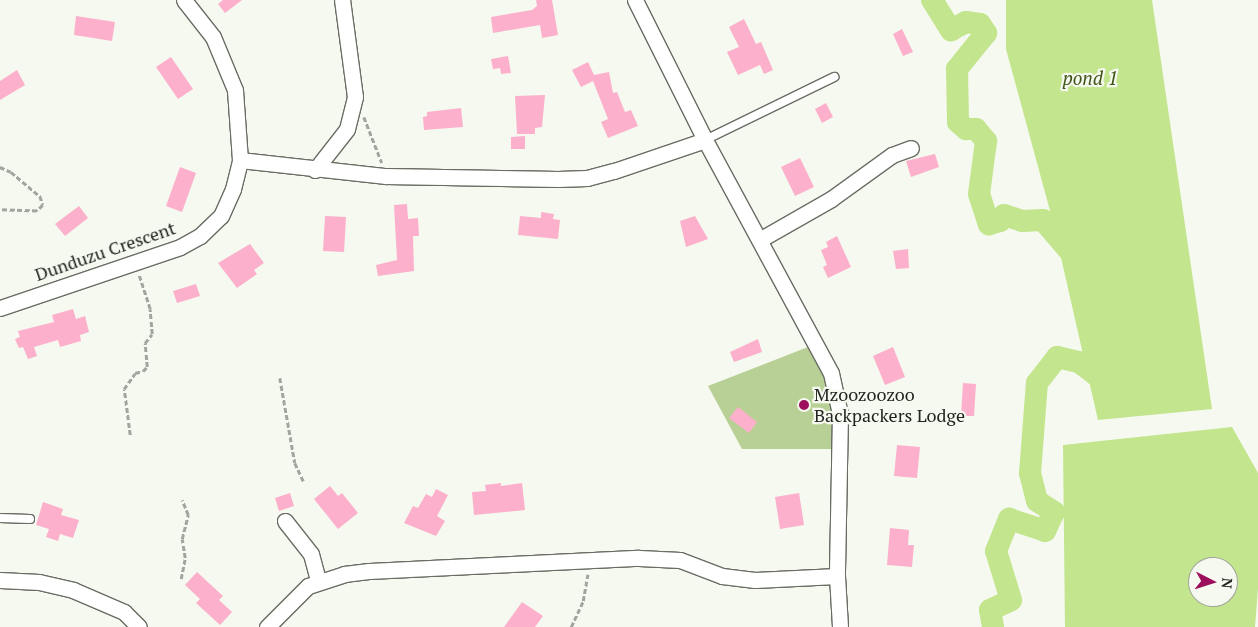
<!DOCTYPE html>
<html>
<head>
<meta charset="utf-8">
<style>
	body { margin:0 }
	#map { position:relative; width:1258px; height:627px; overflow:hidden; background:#f5f9ef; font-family:"PT Serif",serif }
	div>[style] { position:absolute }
	.green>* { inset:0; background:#b8d095 }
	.water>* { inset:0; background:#c3e58d }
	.river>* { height:22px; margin:-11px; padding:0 11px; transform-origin:11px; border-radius:11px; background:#c3e58d }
	.building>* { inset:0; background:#fcb0cc }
	.path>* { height:2.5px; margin-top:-1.25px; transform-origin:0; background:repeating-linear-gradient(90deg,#a2a59d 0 5px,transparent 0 7.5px) }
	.roads { filter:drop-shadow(1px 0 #696d64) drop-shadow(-1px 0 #696d64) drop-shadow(0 1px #696d64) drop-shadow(0 -1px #696d64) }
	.lane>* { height:8px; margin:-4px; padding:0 4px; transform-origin:4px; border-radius:4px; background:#fff }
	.street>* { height:15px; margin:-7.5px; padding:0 7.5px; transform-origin:7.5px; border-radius:7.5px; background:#fff }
	.dots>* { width:14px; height:14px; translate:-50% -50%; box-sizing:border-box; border:2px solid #f5f9ef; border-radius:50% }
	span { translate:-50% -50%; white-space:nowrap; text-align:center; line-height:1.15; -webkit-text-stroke:4.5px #f5f9ef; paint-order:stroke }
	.street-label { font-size:18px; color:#232420 }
	.poi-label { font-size:18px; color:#232420 }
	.left { translate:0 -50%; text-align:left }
	.water-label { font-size:19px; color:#405518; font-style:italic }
	.north { position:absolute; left:1188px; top:557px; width:50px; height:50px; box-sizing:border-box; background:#f5f9ef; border:1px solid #a1a49c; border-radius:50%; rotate:95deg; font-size:14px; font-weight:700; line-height:20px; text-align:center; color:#232420 }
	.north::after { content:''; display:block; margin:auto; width:18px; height:22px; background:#9d0f5c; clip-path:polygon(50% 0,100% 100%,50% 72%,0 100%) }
</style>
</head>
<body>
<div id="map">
	<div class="green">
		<i style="clip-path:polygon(813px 345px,827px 369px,837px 449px,742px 449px,708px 386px)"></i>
	</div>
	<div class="water">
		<i style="clip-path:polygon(1006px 0,1152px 0,1212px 409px,1098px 420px,1052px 218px,1006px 49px)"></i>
		<i style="clip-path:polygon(evenodd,1232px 427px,1258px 473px,1258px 588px,1255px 627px,1065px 627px,1063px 445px,1232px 427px,1198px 567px,1228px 567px,1228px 597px,1198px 597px,1198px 567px)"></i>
	</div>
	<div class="river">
		<i style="left:932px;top:0;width:36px;rotate:58deg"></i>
		<i style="left:951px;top:30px;width:17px;rotate:-28deg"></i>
		<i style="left:966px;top:22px;width:14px;rotate:8deg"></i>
		<i style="left:980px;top:24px;width:11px;rotate:56deg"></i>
		<i style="left:986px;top:33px;width:46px;rotate:128.9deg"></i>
		<i style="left:957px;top:69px;width:53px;rotate:88.9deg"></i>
		<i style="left:958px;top:122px;width:11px;rotate:41deg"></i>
		<i style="left:966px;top:129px;width:10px"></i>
		<i style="left:976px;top:129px;width:16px;rotate:50deg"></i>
		<i style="left:986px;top:141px;width:53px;rotate:97.5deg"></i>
		<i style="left:979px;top:194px;width:32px;rotate:72deg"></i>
		<i style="left:989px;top:224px;width:11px;rotate:-15deg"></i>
		<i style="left:1000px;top:221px;width:7px;rotate:-56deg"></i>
		<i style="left:1004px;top:215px;width:19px;rotate:18deg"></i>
		<i style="left:1022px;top:221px;width:21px;rotate:-3deg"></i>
		<i style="left:1043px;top:220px;width:45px;rotate:49.5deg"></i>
		<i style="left:1072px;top:254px;width:5px;rotate:-22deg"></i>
		<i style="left:993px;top:627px;width:17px;rotate:-100deg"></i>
		<i style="left:990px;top:610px;width:23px;rotate:-25deg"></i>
		<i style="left:1011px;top:600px;width:51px;rotate:-107deg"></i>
		<i style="left:996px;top:551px;width:35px;rotate:-68deg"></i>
		<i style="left:1009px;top:519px;width:38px;rotate:18deg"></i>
		<i style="left:1045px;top:531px;width:21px;rotate:-65deg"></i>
		<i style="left:1054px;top:512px;width:20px;rotate:-147deg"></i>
		<i style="left:1037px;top:501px;width:29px;rotate:-104deg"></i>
		<i style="left:1030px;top:473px;width:90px;rotate:-85.6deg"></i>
		<i style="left:1037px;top:383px;width:33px;rotate:-52deg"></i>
		<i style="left:1057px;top:357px;width:23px;rotate:13deg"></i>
		<i style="left:1079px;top:362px;width:21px;rotate:37deg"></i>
		<i style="left:1096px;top:375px;width:18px;rotate:-27deg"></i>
	</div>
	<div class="building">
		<i style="clip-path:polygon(223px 0,242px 0,225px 13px,218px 4px)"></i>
		<i style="clip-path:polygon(536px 0,552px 0,558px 35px,542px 38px,540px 25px,493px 33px,491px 17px,532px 10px,537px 6px)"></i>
		<i style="clip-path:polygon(76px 16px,115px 22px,112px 41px,74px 35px)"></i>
		<i style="clip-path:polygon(744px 19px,756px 44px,761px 42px,773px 70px,764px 74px,760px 65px,738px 75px,727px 52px,739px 47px,729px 27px)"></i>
		<i style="clip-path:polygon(902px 29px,913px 52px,903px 56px,893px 34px)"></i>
		<i style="clip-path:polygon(508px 56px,511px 73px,501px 74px,500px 68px,493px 69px,491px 59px)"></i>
		<i style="clip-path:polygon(171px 57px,193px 89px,178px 99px,156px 67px)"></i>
		<i style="clip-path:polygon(588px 62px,594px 75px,609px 72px,613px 93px,617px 92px,625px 112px,631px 110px,638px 126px,608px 138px,601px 122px,608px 119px,593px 81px,581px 87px,572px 70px)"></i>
		<i style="clip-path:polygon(17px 70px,25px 85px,0 100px,0 81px)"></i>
		<i style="clip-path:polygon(545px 95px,542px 127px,535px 128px,535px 134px,517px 134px,515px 96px)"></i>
		<i style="clip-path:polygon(826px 103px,833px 117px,822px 123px,815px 109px)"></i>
		<i style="clip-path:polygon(461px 108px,463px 127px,424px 130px,423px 117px,427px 116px,427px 112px)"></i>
		<i style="clip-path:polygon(525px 136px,525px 149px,511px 149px,511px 137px)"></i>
		<i style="clip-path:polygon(935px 154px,939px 167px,911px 177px,906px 161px)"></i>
		<i style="clip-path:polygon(800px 158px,814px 187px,795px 196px,781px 167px)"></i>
		<i style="clip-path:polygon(180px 167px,196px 173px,182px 212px,166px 206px)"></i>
		<i style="clip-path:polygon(407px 204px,408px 219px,418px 218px,419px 236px,413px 236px,414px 271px,378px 276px,376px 265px,397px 260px,394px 205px)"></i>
		<i style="clip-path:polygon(79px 206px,88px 218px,65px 236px,55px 224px)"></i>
		<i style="clip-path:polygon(541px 212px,554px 214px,553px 219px,560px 220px,558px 239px,518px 235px,520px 216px,541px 218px)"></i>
		<i style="clip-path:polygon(325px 216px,346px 217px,344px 252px,323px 251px)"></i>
		<i style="clip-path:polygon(695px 216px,708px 239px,686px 247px,680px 221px)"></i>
		<i style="clip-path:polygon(837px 236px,851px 267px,828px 278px,823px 267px,827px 265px,821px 250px,828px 247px,826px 242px)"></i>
		<i style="clip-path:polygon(250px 244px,264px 263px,254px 270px,257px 274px,237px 288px,218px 263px)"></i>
		<i style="clip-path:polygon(908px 249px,909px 268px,896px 269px,893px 251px)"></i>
		<i style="clip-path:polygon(196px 284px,200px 296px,177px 303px,173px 291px)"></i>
		<i style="clip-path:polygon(73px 309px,76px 319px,85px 316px,89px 332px,80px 335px,81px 341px,60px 347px,58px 340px,34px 347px,37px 356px,28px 359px,23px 347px,19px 348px,15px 339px,20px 337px,18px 331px,54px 322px,52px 315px)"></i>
		<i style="clip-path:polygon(758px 339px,762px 352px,734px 362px,730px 352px)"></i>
		<i style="clip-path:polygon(893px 347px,905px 377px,885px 385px,873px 356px)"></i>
		<i style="clip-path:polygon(963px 383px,976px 384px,974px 416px,961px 416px)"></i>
		<i style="clip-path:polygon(738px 407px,757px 422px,749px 433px,729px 418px)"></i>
		<i style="clip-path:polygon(897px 445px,920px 447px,917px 478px,894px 476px)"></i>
		<i style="clip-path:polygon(501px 483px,501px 486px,522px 483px,525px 510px,474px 515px,472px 492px,486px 491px,485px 485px)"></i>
		<i style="clip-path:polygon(330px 486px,338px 496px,342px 493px,358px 513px,338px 529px,314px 499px)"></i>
		<i style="clip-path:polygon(436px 489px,448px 495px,437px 516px,445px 521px,436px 536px,404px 523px,413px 506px,418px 508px,426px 494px,432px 497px)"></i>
		<i style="clip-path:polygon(290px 493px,294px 506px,279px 511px,275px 498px)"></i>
		<i style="clip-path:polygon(799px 493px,804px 525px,780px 529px,775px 497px)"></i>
		<i style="clip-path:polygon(43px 502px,63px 509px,61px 515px,79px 520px,73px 538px,60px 534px,58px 541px,46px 537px,49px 529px,36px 525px)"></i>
		<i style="clip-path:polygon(890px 528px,909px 530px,908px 545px,914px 545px,912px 567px,887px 565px)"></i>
		<i style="clip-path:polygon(197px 572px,223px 596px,219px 600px,232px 612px,220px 625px,196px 603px,200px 599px,185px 585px)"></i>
		<i style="clip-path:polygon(522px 602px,543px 616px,535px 627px,504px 627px)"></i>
	</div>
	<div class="path">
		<i style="left:364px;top:117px;width:49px;rotate:68.6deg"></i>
		<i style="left:0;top:167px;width:12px;rotate:24deg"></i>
		<i style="left:11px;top:172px;width:38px;rotate:40deg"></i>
		<i style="left:40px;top:196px;width:9px;rotate:72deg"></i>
		<i style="left:43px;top:205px;width:8px;rotate:135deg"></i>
		<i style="left:37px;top:211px;width:37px;rotate:-178deg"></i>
		<i style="left:280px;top:378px;width:86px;rotate:80deg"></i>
		<i style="left:295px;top:463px;width:21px;rotate:65deg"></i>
		<i style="left:130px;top:435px;width:46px;rotate:-97.4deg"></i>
		<i style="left:124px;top:389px;width:19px;rotate:-55deg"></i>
		<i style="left:135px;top:373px;width:8px;rotate:-14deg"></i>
		<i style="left:143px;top:371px;width:6px;rotate:-45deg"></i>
		<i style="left:147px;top:367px;width:24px;rotate:-95deg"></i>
		<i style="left:145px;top:343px;width:11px;rotate:-52deg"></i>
		<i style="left:152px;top:334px;width:25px;rotate:-95deg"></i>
		<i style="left:150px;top:309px;width:36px;rotate:-108deg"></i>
		<i style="left:181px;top:579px;width:21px;rotate:-79deg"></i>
		<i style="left:185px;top:558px;width:19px;rotate:-99deg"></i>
		<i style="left:182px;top:539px;width:25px;rotate:-76deg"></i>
		<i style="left:188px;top:515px;width:16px;rotate:-112deg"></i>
		<i style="left:571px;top:627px;width:29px;rotate:-65deg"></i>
		<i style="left:583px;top:601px;width:27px;rotate:-80deg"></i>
	</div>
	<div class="roads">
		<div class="lane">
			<i style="left:705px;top:140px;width:144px;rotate:-26deg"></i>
			<i style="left:0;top:518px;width:30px;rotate:2deg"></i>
		</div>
		<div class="street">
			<i style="left:635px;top:0;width:157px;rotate:63.4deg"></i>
			<i style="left:705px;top:140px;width:265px;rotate:61.6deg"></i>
			<i style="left:831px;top:373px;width:42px;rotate:77.6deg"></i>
			<i style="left:840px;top:414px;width:162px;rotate:91.1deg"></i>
			<i style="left:837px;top:576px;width:51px;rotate:86.6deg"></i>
			<i style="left:240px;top:160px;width:147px;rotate:6.3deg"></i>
			<i style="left:386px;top:176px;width:172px;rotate:1deg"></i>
			<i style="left:558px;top:179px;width:29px;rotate:-2deg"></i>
			<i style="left:587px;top:178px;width:28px;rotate:-15deg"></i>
			<i style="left:614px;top:171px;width:96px;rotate:-18.8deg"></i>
			<i style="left:315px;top:170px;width:52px;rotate:-52deg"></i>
			<i style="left:347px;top:129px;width:33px;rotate:-76deg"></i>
			<i style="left:355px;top:97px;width:98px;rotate:-97.6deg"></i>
			<i style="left:761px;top:239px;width:81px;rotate:-29.7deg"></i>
			<i style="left:831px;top:199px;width:75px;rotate:-35.8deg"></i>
			<i style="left:892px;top:155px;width:20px;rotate:-20deg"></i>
			<i style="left:0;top:308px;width:190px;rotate:-18.7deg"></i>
			<i style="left:180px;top:247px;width:23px;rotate:-29deg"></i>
			<i style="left:200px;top:236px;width:29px;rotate:-44deg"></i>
			<i style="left:221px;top:216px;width:30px;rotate:-66deg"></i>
			<i style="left:233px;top:189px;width:30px;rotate:-76deg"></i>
			<i style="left:240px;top:160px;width:70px;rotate:-94.1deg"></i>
			<i style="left:235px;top:90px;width:57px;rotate:-112.5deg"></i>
			<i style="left:213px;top:37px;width:47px;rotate:-128.1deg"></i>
			<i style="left:285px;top:521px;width:42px;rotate:51.8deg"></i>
			<i style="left:311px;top:554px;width:28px;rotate:75deg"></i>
			<i style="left:0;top:580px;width:39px;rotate:3deg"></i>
			<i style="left:39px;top:582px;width:35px;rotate:13deg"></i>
			<i style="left:73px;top:590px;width:56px;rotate:23.3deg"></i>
			<i style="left:124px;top:612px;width:21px;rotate:45deg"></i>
			<i style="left:267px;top:627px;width:58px;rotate:-45deg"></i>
			<i style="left:308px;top:586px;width:38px;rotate:-18deg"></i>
			<i style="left:344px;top:574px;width:25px;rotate:-7deg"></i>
			<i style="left:369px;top:571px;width:270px;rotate:-2.8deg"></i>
			<i style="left:639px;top:558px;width:41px;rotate:2.8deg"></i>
			<i style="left:680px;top:560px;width:45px;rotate:20.9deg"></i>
			<i style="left:722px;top:576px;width:33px;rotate:7deg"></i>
			<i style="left:755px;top:580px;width:82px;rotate:-2.8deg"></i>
		</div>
	</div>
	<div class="dots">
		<i style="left:804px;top:405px;background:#9d0f5c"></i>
	</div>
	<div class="street-label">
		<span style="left:105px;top:251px;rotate:-19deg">Dunduzu Crescent</span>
	</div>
	<div class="poi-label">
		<span class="left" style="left:814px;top:405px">Mzoozoozoo<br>Backpackers Lodge</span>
	</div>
	<div class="water-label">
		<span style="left:1090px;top:78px">pond 1</span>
	</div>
	<div class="north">N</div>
</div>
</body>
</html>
